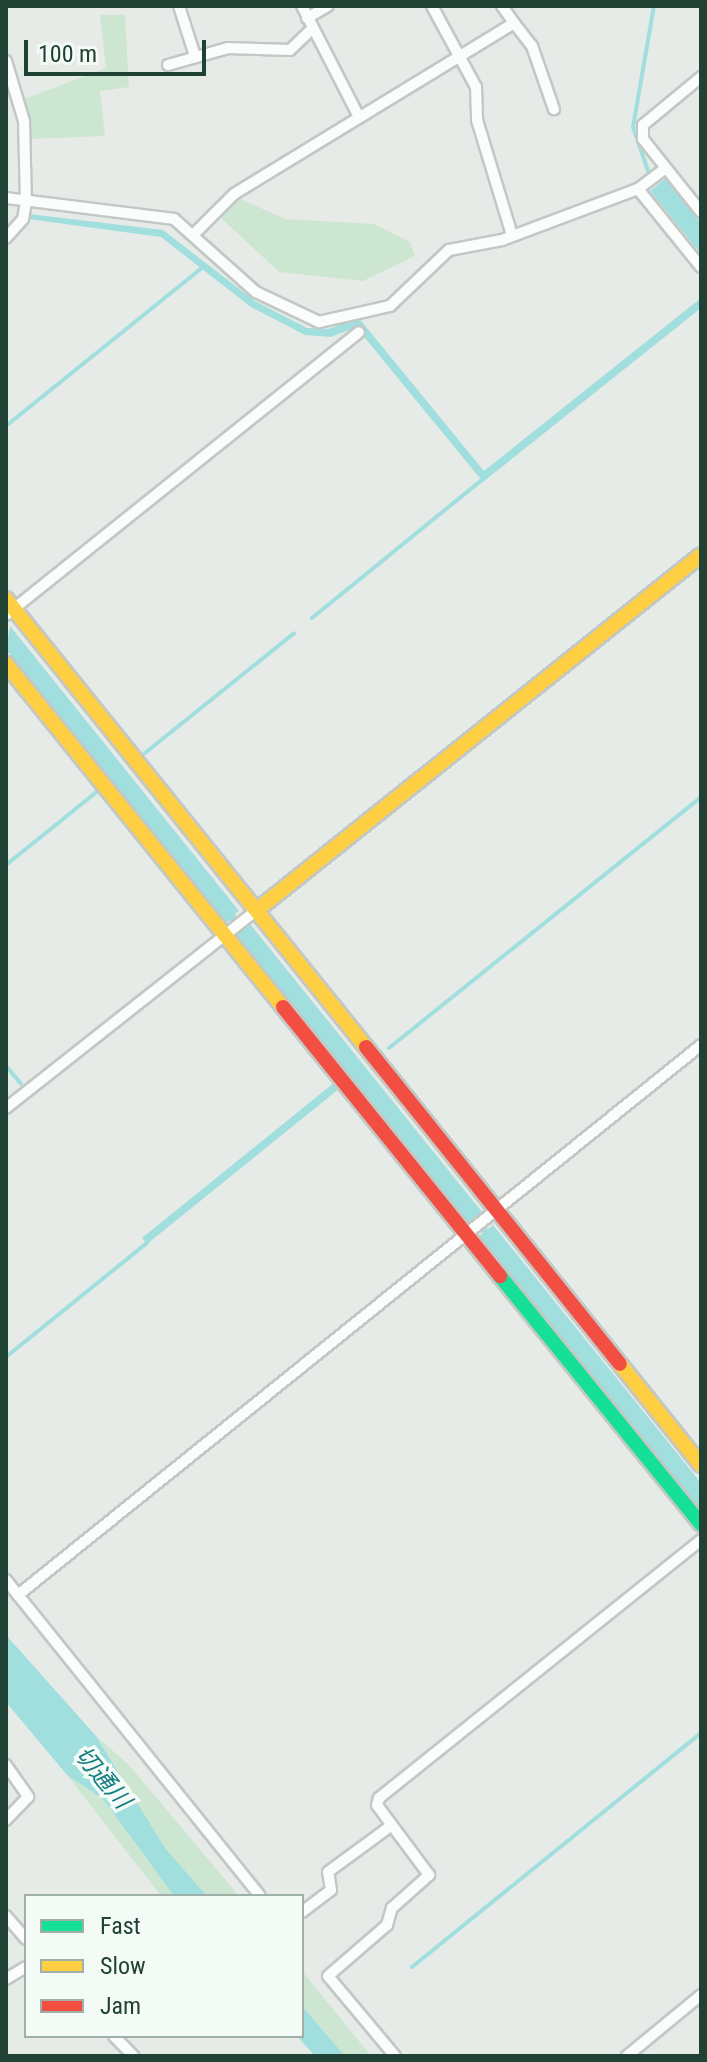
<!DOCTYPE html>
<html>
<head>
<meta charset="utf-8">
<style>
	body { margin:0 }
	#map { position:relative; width:707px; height:2062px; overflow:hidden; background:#e6ebe8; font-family:"Roboto Condensed","Noto Sans JP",sans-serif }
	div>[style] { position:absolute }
	.green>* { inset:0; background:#cde6d1 }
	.water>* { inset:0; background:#a1dede }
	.stream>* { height:4px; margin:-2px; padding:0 2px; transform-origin:2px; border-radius:2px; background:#a1dede }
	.roads { filter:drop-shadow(2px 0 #c3c8c5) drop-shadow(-2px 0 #c3c8c5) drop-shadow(0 2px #c3c8c5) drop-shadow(0 -2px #c3c8c5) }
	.street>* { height:10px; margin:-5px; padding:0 5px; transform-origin:5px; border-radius:5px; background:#fbfcfc }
	.fast>* { height:14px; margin:-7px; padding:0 7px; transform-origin:7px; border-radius:7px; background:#16e098 }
	.slow>* { height:14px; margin:-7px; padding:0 7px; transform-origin:7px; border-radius:7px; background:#ffcf43 }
	.jam>* { height:14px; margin:-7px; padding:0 7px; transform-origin:7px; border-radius:7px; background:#f24e42 }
	span { translate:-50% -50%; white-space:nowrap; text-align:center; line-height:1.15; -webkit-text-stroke:7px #f4faf6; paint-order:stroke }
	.water-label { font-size:24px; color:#127d80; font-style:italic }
	.frame { position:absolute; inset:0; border:8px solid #204234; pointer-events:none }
	.legend { position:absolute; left:24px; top:1894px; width:280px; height:144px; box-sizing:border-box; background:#f4faf6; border:2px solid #9fb0a8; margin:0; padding:10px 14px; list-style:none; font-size:24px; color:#204234 }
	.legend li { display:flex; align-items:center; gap:16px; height:40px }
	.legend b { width:40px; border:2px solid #9fb0a8 }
	.scale { position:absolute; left:24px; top:40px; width:182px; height:36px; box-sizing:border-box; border:4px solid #204234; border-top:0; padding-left:10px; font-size:24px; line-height:28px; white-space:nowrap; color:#204234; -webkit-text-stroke:6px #f4faf6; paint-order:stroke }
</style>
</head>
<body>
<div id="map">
	<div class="green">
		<i style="clip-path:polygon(100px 15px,125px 15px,129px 87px,100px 91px,105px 136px,31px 139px,24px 99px,106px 68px)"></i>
		<i style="clip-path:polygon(241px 199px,285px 219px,374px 224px,410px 242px,415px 256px,363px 281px,279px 272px,220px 217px)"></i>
		<i style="clip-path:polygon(96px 1736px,129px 1765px,239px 1896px,207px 1896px,165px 1848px)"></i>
		<i style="clip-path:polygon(67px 1775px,103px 1799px,174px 1896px,161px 1896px)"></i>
		<i style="clip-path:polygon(302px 1971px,371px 2056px,345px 2056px,302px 2006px)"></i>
	</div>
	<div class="water">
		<i style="clip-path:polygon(665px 179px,701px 223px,701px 254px,650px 191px)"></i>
		<i style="clip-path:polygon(29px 214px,163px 230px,255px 301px,307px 328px,329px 329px,358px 317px,484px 471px,701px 298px,701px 308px,483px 482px,356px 327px,331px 337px,305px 335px,251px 307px,161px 237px,28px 219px)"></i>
		<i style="clip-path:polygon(10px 626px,239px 911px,235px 914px,245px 927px,250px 924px,482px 1212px,478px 1216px,488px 1229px,493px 1225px,701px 1483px,701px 1515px,478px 1237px,483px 1233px,472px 1220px,468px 1223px,236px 936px,240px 932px,231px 921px,225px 922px,6px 650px)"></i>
		<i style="clip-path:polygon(335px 1082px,340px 1088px,147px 1244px,142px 1238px)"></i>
		<i style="clip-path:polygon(6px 1635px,96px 1736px,165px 1848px,207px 1896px,174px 1896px,103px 1799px,67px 1775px,6px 1702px)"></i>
		<i style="clip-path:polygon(302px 2006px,345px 2056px,315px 2056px,297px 2036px)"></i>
	</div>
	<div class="stream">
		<i style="left:649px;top:174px;width:50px;rotate:-108.8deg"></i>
		<i style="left:633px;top:127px;width:123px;rotate:-80.2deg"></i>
		<i style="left:6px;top:426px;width:252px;rotate:-38.9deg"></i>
		<i style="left:312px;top:618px;width:219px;rotate:-39.1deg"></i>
		<i style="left:145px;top:753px;width:191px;rotate:-38.8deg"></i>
		<i style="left:6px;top:865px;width:119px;rotate:-38.9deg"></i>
		<i style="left:389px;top:1048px;width:400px;rotate:-38.8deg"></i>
		<i style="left:6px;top:1066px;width:23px;rotate:50deg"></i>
		<i style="left:6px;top:1357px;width:181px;rotate:-39deg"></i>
		<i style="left:412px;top:1967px;width:372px;rotate:-39deg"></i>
	</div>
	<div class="roads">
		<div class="street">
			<i style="left:179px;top:6px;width:52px;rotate:72.3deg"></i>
			<i style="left:302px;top:6px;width:125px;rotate:62.8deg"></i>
			<i style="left:432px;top:6px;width:92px;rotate:61.5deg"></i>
			<i style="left:476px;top:87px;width:33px;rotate:88deg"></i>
			<i style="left:477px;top:120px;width:120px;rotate:73.1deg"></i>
			<i style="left:307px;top:18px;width:24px;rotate:-30deg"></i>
			<i style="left:514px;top:23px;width:29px;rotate:52deg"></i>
			<i style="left:532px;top:46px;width:67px;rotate:70.8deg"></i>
			<i style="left:6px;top:61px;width:63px;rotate:73.3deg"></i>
			<i style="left:24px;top:121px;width:81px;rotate:88.6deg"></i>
			<i style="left:26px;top:202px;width:17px;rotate:100deg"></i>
			<i style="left:23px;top:219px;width:25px;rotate:132deg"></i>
			<i style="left:168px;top:65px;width:62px;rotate:-15.8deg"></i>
			<i style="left:228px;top:48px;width:62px;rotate:1.8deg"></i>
			<i style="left:290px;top:50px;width:28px;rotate:-44deg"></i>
			<i style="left:701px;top:77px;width:75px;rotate:140.4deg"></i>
			<i style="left:643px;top:125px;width:14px;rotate:90deg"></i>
			<i style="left:643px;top:139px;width:93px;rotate:51.5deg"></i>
			<i style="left:638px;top:189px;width:100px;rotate:51.1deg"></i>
			<i style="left:6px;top:198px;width:169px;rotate:7.1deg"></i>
			<i style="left:174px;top:219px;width:110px;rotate:41.7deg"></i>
			<i style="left:256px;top:292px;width:70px;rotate:25.5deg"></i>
			<i style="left:319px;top:322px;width:73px;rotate:-12.7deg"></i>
			<i style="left:390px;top:306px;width:81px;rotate:-43.5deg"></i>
			<i style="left:449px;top:250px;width:54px;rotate:-10.7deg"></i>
			<i style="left:502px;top:240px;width:145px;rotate:-20.6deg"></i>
			<i style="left:638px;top:189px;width:34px;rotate:-37deg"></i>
			<i style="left:194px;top:234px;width:57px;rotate:-45deg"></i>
			<i style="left:234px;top:194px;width:328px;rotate:-31.4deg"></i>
			<i style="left:514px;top:23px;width:21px;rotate:-125deg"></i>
			<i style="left:6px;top:615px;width:452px;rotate:-38.7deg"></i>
			<i style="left:6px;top:1108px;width:320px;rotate:-38.3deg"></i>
			<i style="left:6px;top:1580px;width:405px;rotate:51.2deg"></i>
			<i style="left:18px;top:1595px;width:877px;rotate:-38.84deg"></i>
			<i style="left:6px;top:1765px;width:39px;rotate:55deg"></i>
			<i style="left:28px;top:1797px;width:32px;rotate:134deg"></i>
			<i style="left:302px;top:1912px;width:36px;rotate:-37deg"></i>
			<i style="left:331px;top:1890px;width:18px;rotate:-99deg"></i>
			<i style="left:328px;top:1872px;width:79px;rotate:-36.3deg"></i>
			<i style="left:6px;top:1916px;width:30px;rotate:49deg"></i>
			<i style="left:6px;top:1979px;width:23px;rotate:-31deg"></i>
			<i style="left:114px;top:2036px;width:28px;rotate:46deg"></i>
			<i style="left:395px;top:2056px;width:104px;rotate:-129.9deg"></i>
			<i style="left:328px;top:1976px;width:78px;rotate:-40.8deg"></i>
			<i style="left:387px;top:1925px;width:18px;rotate:-74deg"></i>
			<i style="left:392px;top:1908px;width:50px;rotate:-41.7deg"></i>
			<i style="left:429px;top:1875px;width:87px;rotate:-126.6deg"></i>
			<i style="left:377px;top:1805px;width:7px;rotate:-74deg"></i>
			<i style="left:379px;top:1798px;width:413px;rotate:-38.7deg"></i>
			<i style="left:627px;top:2056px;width:96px;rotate:-39.5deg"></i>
		</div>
		<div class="fast">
			<i style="left:500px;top:1276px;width:319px;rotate:51deg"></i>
		</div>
		<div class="slow">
			<i style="left:6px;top:599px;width:575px;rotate:51.22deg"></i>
			<i style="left:6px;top:664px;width:441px;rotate:51.1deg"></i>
			<i style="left:257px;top:910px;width:568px;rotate:-38.64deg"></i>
			<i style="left:620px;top:1364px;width:129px;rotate:51.3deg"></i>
		</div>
		<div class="jam">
			<i style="left:283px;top:1007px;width:346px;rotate:51.1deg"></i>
			<i style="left:366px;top:1047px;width:406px;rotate:51.3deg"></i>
		</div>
	</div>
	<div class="water-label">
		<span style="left:102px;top:1778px;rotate:50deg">切通川</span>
	</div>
	<div class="frame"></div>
	<ul class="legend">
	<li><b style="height:10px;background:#16e098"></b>Fast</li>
	<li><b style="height:10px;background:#ffcf43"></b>Slow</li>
	<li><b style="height:10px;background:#f24e42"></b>Jam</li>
	</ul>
	<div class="scale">100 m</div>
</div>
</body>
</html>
